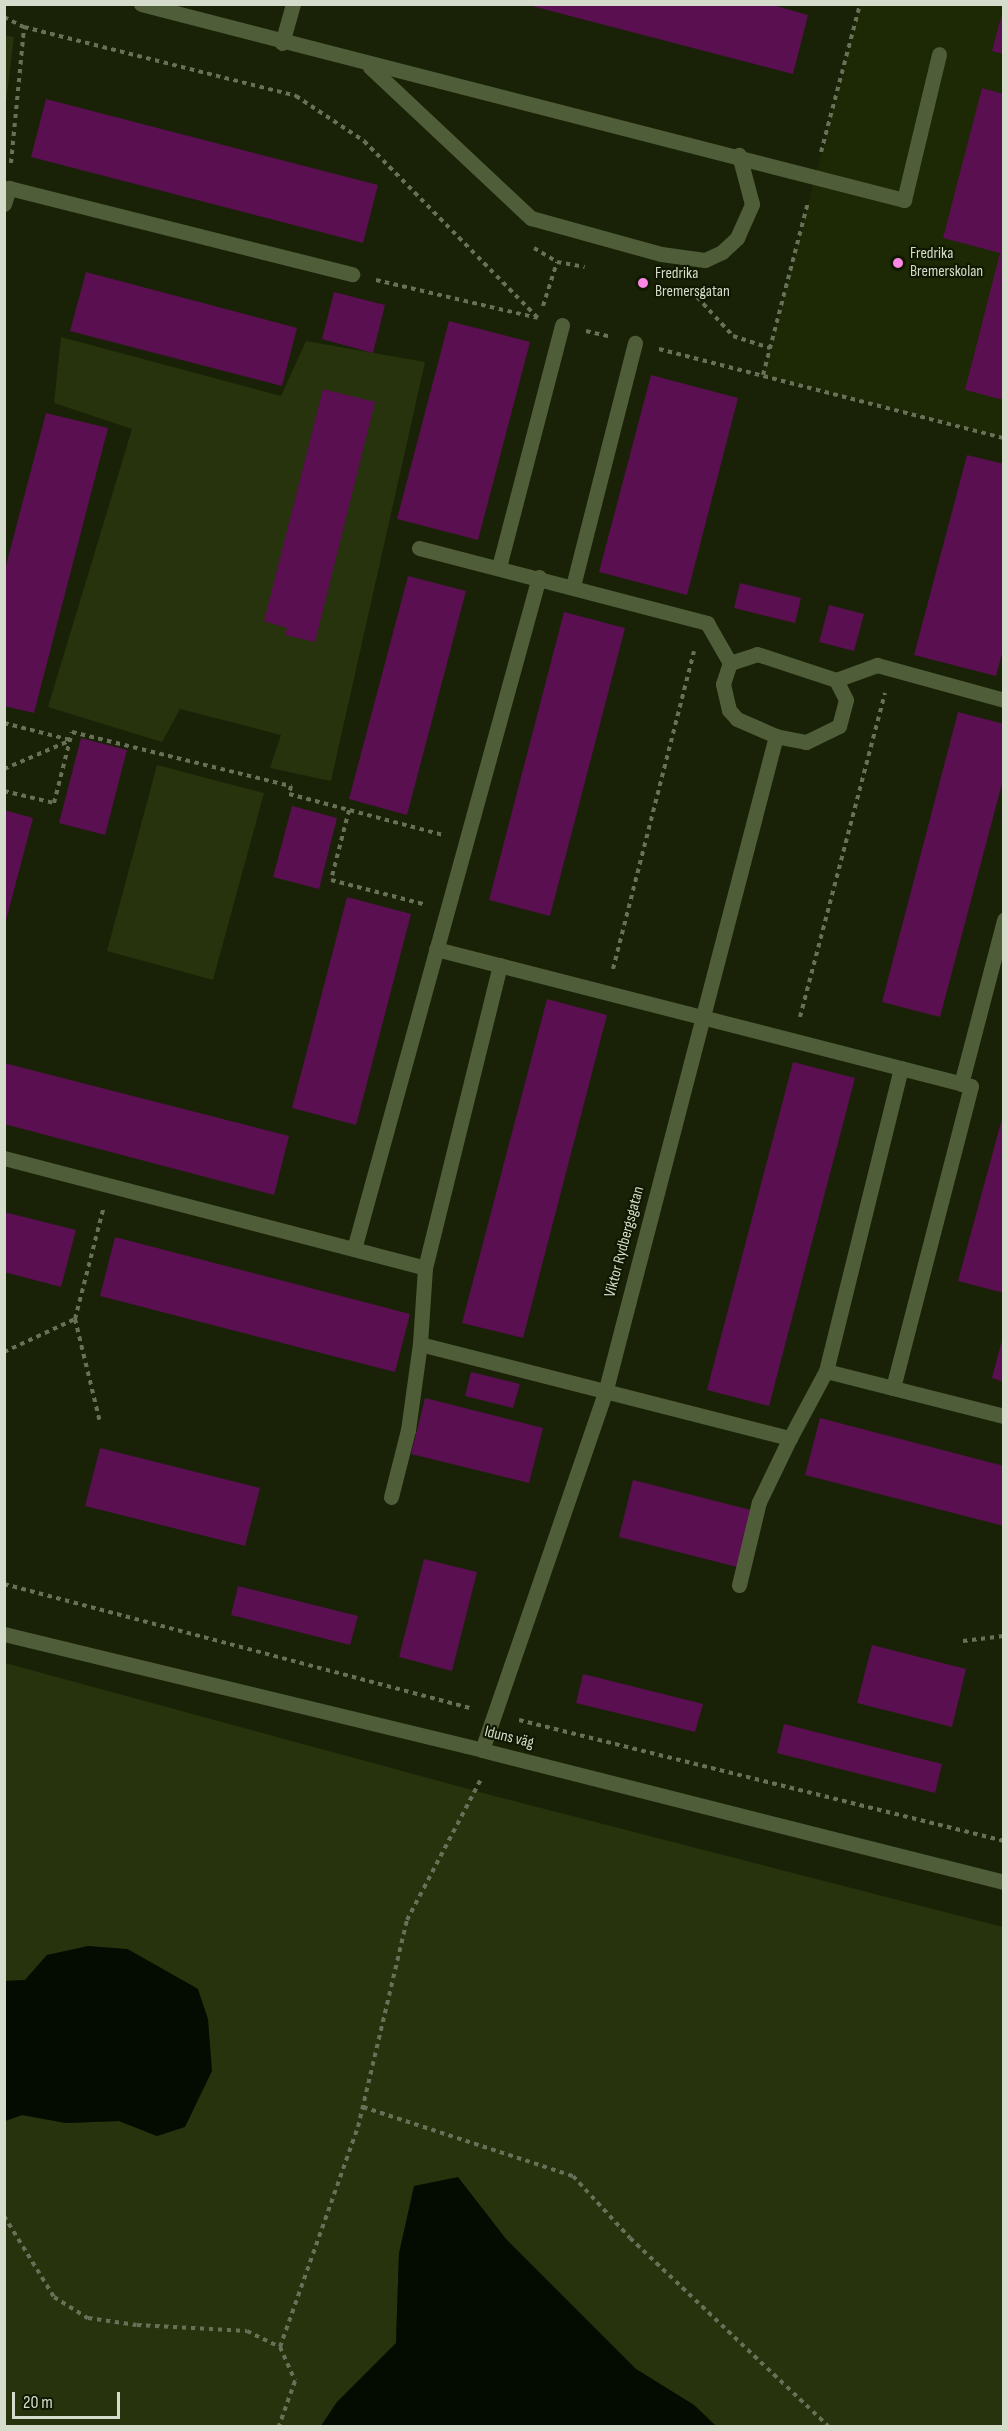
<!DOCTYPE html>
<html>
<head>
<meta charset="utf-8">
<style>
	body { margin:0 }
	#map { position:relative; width:1008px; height:2431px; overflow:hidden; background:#192206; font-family:"Sofia Sans Condensed",sans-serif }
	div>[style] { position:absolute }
	.built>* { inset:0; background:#1d2904 }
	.green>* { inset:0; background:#26330c }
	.water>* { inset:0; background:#040b00 }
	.building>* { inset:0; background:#590f50 }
	.path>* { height:4px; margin-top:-2px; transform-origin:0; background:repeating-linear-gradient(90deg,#687058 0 4.5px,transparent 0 9px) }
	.minor>* { height:15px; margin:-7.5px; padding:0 7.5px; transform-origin:7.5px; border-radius:7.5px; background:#505d39 }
	.dots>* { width:16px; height:16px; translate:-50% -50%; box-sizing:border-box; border:3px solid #101900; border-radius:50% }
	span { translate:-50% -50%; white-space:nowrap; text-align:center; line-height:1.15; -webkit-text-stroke:4.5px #101900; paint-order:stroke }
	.poi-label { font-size:16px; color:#d5dccb }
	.left { translate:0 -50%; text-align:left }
	.street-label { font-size:16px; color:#d5dccb }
	.frame { position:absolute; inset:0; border:6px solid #d5dccb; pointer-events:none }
	.scale { position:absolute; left:12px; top:2392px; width:108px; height:27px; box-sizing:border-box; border:3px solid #d5dccb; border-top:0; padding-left:8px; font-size:18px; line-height:21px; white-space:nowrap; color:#d5dccb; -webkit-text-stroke:4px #101900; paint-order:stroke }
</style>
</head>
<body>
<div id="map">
	<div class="built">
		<i style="clip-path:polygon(860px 5px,1003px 5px,1003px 438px,763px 375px)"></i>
	</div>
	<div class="green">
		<i style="clip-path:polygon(5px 35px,14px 37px,5px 111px,4px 35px)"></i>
		<i style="clip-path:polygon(61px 337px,281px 396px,306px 341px,425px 362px,331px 781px,270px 768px,281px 735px,180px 709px,162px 742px,48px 707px,132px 429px,54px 403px)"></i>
		<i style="clip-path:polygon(157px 765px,264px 793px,213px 980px,107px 951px)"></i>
		<i style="clip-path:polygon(5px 1663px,498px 1797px,1003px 1927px,1003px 2426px,716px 2426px,694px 2405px,636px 2369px,506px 2239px,458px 2178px,399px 2253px,396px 2343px,337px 2402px,321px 2426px,5px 2426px,5px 2121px,22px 2115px,66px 2123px,119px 2121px,157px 2136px,198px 1989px,128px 1949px,47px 1955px,25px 1980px,5px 1981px)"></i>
	</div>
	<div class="water">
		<i style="clip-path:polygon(88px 1946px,127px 1949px,198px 1989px,208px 2019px,212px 2071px,185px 2127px,157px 2136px,119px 2121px,66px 2123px,22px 2115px,5px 2121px,5px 1981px,25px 1980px,47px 1955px)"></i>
		<i style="clip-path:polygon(458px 2177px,506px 2239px,636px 2369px,694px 2405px,716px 2426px,321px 2426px,337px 2402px,396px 2343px,399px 2253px,414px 2186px)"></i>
	</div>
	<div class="building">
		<i style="clip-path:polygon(769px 4px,808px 15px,793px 74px,528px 5px)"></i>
		<i style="clip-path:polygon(1003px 10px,1004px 10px,1004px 54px,992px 51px)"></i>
		<i style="clip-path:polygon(982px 88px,1004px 94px,1004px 400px,965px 390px,1000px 253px,943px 238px)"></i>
		<i style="clip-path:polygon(46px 99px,378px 185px,363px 243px,31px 157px)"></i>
		<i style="clip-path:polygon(86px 272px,297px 328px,282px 386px,70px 331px)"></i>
		<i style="clip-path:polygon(334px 292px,385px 305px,373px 353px,322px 339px)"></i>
		<i style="clip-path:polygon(449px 321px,530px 342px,478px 540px,397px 519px)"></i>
		<i style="clip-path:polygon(651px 375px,738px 398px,687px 595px,599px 572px)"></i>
		<i style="clip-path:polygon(323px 389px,375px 402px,315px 642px,285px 635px,287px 628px,264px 621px)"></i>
		<i style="clip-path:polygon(46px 413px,108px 428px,34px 713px,4px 706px,4px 573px)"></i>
		<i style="clip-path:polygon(967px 455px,1004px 464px,1004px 646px,996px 676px,914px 655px)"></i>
		<i style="clip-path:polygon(408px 576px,466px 591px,407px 815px,349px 799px)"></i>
		<i style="clip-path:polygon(740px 583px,801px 598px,795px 623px,734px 608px)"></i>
		<i style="clip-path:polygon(829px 605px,864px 614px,854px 651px,819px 642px)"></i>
		<i style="clip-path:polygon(564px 612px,625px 628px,550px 916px,489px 900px)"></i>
		<i style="clip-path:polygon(958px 712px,1004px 724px,1004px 776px,940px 1017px,882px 1002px)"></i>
		<i style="clip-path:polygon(81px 738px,127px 750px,105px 835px,59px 823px)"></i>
		<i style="clip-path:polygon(292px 806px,337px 818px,319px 889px,273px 877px)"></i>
		<i style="clip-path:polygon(4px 810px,33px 818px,5px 924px,4px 923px)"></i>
		<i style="clip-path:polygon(347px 897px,411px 914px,356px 1125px,292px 1108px)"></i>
		<i style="clip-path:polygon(547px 999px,607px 1015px,523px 1338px,462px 1323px)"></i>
		<i style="clip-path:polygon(793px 1062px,855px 1078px,769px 1406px,707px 1390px)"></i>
		<i style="clip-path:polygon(4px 1063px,289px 1136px,274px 1195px,4px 1124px)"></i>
		<i style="clip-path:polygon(1004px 1111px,1004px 1293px,958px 1281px)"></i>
		<i style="clip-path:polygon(4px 1212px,76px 1230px,61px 1287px,4px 1272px)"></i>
		<i style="clip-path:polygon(115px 1237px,410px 1314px,395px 1372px,100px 1296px)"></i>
		<i style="clip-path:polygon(1003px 1336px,1004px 1336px,1004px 1382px,992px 1378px)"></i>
		<i style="clip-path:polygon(471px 1372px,520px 1384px,513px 1408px,465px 1396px)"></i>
		<i style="clip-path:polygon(425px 1398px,543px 1428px,529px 1483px,411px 1454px)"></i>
		<i style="clip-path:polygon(820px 1418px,1004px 1466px,1004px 1526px,805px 1475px)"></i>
		<i style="clip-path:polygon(100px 1448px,260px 1488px,245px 1546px,85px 1506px)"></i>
		<i style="clip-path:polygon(633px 1480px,751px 1510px,737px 1567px,619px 1537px)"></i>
		<i style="clip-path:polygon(424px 1559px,477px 1572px,452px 1671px,399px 1657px)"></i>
		<i style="clip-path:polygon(238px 1586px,358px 1616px,350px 1645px,231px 1615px)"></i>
		<i style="clip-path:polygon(872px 1645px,966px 1669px,952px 1727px,857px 1703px)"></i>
		<i style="clip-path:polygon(583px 1674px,703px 1704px,695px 1732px,576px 1703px)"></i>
		<i style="clip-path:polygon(784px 1724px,942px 1764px,935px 1793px,777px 1753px)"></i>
	</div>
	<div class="path">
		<i style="left:4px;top:17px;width:22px;rotate:27deg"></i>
		<i style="left:24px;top:27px;width:281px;rotate:14.2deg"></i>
		<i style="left:296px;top:96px;width:82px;rotate:33.5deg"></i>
		<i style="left:364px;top:141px;width:248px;rotate:45.5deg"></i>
		<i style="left:821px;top:152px;width:153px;rotate:-75.2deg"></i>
		<i style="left:11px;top:163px;width:137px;rotate:-84.5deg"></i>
		<i style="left:534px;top:248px;width:27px;rotate:31deg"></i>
		<i style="left:376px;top:280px;width:166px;rotate:13.2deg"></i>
		<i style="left:697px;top:297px;width:53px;rotate:47.3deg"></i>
		<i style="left:733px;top:336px;width:39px;rotate:18deg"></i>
		<i style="left:543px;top:306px;width:46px;rotate:-72.3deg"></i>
		<i style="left:557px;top:262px;width:28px;rotate:10deg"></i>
		<i style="left:586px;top:331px;width:26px;rotate:13deg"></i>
		<i style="left:659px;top:349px;width:356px;rotate:14.5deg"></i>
		<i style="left:763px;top:375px;width:179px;rotate:-75.4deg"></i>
		<i style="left:4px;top:723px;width:68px;rotate:14.4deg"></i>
		<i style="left:4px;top:769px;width:71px;rotate:-23.3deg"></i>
		<i style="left:4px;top:791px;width:51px;rotate:13.5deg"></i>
		<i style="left:54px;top:803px;width:73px;rotate:-75.8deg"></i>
		<i style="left:72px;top:732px;width:226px;rotate:13.9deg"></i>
		<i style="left:291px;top:786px;width:8px;rotate:104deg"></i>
		<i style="left:289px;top:794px;width:159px;rotate:14.9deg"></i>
		<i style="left:349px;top:810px;width:72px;rotate:104.4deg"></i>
		<i style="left:331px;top:880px;width:95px;rotate:14.6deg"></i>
		<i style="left:613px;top:969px;width:328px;rotate:-75.7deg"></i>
		<i style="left:800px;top:1017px;width:335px;rotate:-75.3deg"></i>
		<i style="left:75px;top:1319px;width:106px;rotate:76.4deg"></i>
		<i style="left:4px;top:1352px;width:78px;rotate:-24.9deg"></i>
		<i style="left:75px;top:1319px;width:113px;rotate:-75.6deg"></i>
		<i style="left:4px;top:1584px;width:483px;rotate:14.9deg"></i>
		<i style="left:963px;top:1641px;width:41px;rotate:-7deg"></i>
		<i style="left:519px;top:1720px;width:500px;rotate:14deg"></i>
		<i style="left:363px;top:2107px;width:221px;rotate:18.2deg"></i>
		<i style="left:573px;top:2176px;width:84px;rotate:47.4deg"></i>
		<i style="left:630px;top:2238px;width:273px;rotate:43.5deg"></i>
		<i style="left:4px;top:2216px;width:95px;rotate:58.3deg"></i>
		<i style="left:54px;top:2297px;width:40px;rotate:32deg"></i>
		<i style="left:88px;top:2318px;width:49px;rotate:8.1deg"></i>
		<i style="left:137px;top:2325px;width:110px;rotate:3.1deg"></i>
		<i style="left:247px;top:2331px;width:37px;rotate:26deg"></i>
		<i style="left:280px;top:2347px;width:37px;rotate:66deg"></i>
		<i style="left:295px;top:2381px;width:48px;rotate:109.6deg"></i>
		<i style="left:280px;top:2347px;width:233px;rotate:-70.5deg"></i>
		<i style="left:358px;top:2127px;width:213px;rotate:-76.7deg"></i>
		<i style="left:407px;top:1920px;width:161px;rotate:-62.3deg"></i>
	</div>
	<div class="minor">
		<i style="left:141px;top:4px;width:788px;rotate:14.41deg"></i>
		<i style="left:904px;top:200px;width:150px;rotate:-76.5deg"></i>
		<i style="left:282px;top:43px;width:41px;rotate:-74.2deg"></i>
		<i style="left:370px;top:67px;width:221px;rotate:43.2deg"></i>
		<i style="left:531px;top:218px;width:135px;rotate:15.5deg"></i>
		<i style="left:661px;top:254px;width:44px;rotate:7.8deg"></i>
		<i style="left:705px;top:260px;width:19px;rotate:-25deg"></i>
		<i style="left:722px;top:252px;width:21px;rotate:-43deg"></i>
		<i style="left:737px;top:238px;width:37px;rotate:-66deg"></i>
		<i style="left:752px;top:204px;width:51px;rotate:-104.9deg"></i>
		<i style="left:4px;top:204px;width:17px;rotate:-73deg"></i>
		<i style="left:9px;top:188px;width:354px;rotate:14.1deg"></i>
		<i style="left:419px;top:548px;width:298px;rotate:14.6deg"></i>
		<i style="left:707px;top:623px;width:46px;rotate:60.1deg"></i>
		<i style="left:499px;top:567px;width:250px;rotate:-75.4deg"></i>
		<i style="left:573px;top:586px;width:251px;rotate:-75.7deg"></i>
		<i style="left:757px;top:654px;width:83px;rotate:18.2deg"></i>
		<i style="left:836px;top:680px;width:22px;rotate:63deg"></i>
		<i style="left:846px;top:700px;width:27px;rotate:105deg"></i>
		<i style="left:839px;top:726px;width:37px;rotate:154deg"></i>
		<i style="left:806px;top:742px;width:31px;rotate:-169deg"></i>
		<i style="left:776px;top:736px;width:43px;rotate:-156.4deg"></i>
		<i style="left:737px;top:719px;width:12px;rotate:-132deg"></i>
		<i style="left:729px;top:710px;width:27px;rotate:-103deg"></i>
		<i style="left:723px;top:684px;width:22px;rotate:-72deg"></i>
		<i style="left:730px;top:663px;width:28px;rotate:-18deg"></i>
		<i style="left:836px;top:680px;width:44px;rotate:-20.1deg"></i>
		<i style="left:877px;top:665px;width:132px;rotate:15.4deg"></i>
		<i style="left:436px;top:949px;width:552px;rotate:14.36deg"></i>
		<i style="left:971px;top:1086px;width:312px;rotate:104.5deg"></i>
		<i style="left:901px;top:1068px;width:312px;rotate:103.9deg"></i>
		<i style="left:826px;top:1371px;width:184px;rotate:14.2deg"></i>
		<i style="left:961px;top:1084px;width:170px;rotate:-75.3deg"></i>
		<i style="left:4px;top:1158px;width:435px;rotate:14.6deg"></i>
		<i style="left:425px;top:1268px;width:312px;rotate:-76.1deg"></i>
		<i style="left:354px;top:1249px;width:697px;rotate:-74.61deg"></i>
		<i style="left:425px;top:1268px;width:76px;rotate:93.8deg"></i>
		<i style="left:420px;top:1344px;width:382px;rotate:14.3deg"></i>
		<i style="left:790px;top:1438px;width:76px;rotate:-61.8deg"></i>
		<i style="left:391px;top:1497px;width:69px;rotate:-75.8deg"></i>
		<i style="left:408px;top:1430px;width:87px;rotate:-82.1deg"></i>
		<i style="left:739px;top:1585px;width:85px;rotate:-76.5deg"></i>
		<i style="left:759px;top:1502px;width:71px;rotate:-64.2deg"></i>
		<i style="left:4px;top:1634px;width:492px;rotate:13.6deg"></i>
		<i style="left:482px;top:1750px;width:538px;rotate:14.19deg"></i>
		<i style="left:482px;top:1750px;width:382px;rotate:-71deg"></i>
		<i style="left:606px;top:1389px;width:675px;rotate:-75.41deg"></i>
	</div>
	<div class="dots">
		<i style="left:898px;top:263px;background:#fb87e6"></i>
		<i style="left:643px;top:283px;background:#fb87e6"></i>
	</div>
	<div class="poi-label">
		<span class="left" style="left:910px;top:263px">Fredrika<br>Bremerskolan</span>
		<span class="left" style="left:655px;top:283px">Fredrika<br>Bremersgatan</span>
	</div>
	<div class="street-label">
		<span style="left:625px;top:1242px;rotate:-75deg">Viktor Rydbergsgatan</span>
		<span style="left:509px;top:1738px;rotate:14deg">Iduns väg</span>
	</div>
	<div class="frame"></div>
	<div class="scale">20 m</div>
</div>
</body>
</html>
